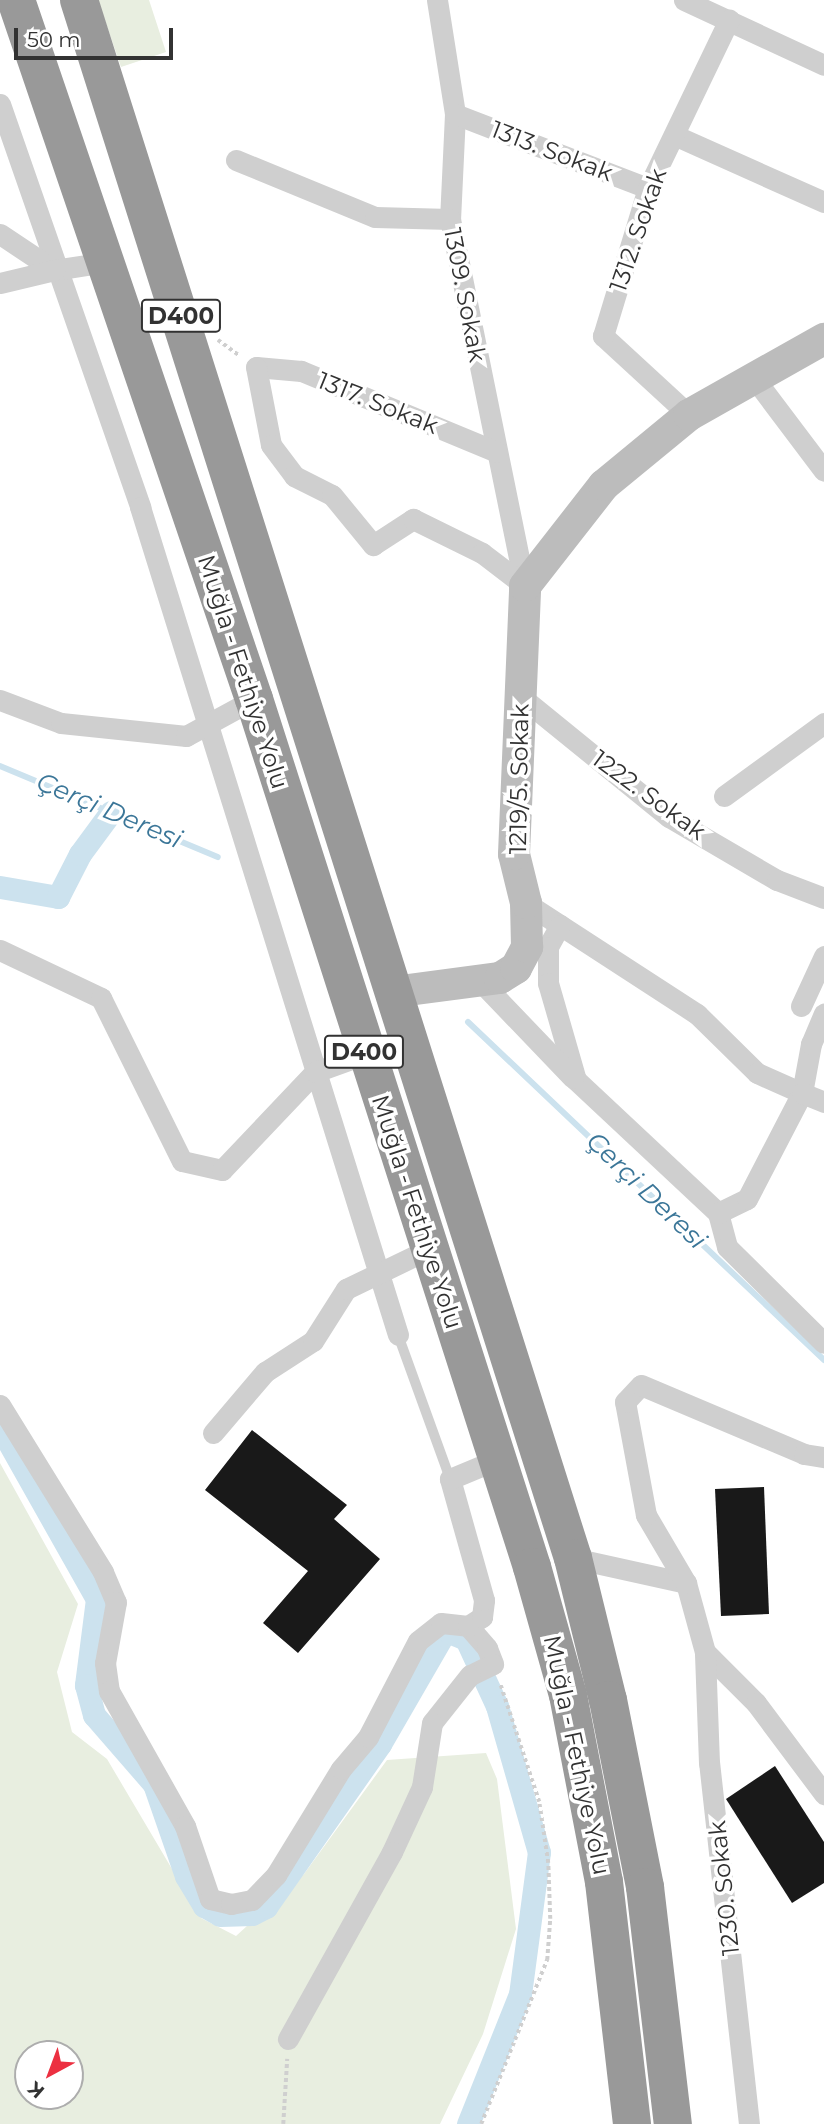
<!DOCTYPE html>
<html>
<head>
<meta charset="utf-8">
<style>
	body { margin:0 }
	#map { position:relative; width:824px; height:2124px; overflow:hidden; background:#fff; font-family:Montserrat,sans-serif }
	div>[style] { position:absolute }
	.green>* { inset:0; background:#e8eee0 }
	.stream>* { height:6px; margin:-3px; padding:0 3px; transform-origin:3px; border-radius:3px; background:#cce2ee }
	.canal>* { height:23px; margin:-11.5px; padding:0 11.5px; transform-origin:11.5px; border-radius:11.5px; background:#cce2ee }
	.building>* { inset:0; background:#191919 }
	.path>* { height:3.5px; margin-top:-1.75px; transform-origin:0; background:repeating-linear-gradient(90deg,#cfcfcf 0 3.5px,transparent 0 7px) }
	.lane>* { height:10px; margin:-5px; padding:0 5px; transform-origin:5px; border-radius:5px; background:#cfcfcf }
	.street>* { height:21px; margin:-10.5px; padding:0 10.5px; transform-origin:10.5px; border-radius:10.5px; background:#cfcfcf }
	.secondary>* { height:32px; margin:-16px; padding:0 16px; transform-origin:16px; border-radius:16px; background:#bcbcbc }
	.highway>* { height:38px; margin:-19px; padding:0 19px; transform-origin:19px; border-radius:19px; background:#999 }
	span { translate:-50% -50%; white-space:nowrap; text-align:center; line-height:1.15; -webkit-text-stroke:7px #fff; paint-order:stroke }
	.shield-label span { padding:2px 5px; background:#fff; border:2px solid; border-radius:5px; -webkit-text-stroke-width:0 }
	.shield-label { font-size:23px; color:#323232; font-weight:700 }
	.street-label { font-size:24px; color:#323232 }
	.water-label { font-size:26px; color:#3b7698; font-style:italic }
	.north { position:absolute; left:14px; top:2040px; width:70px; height:70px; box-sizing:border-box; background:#fff; border:2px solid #adadad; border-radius:50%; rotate:221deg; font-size:19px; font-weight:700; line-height:28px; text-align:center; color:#323232 }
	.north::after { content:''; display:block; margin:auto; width:24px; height:32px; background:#ec3041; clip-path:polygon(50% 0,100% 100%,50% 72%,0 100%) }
	.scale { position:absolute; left:14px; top:28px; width:159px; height:32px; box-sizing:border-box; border:4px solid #323232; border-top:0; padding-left:9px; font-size:21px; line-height:24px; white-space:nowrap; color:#323232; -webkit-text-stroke:5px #fff; paint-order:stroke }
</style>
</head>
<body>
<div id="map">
	<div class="green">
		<i style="clip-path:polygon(98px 0,149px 0,166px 52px,121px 67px)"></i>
		<i style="clip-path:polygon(evenodd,0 1463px,78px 1604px,57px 1672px,72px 1732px,107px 1759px,201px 1918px,236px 1936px,304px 1874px,387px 1760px,486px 1753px,497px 1779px,516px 1929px,483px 2034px,440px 2124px,0 2124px,0 1463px,28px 2054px,70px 2054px,70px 2096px,28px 2096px,28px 2054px)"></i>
	</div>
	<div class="stream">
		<i style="left:0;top:766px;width:236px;rotate:22.7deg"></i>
		<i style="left:468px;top:1022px;width:491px;rotate:43.5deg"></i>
	</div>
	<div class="canal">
		<i style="left:0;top:887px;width:59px;rotate:9.8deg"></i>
		<i style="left:58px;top:897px;width:48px;rotate:-62.9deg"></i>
		<i style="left:80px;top:854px;width:52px;rotate:-53.6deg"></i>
		<i style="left:0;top:1427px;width:197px;rotate:60.6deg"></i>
		<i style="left:97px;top:1599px;width:87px;rotate:97.3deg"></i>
		<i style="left:86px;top:1685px;width:31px;rotate:75deg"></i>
		<i style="left:94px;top:1715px;width:91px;rotate:49deg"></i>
		<i style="left:154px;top:1784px;width:97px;rotate:70.8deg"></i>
		<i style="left:186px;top:1876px;width:35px;rotate:59deg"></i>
		<i style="left:204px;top:1906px;width:18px;rotate:29deg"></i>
		<i style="left:220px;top:1915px;width:32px;rotate:-2deg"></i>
		<i style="left:252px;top:1914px;width:16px;rotate:-27deg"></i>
		<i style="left:266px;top:1907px;width:199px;rotate:-55deg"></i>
		<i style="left:380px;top:1744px;width:126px;rotate:-60deg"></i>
		<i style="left:443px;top:1635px;width:7px;rotate:-27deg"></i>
		<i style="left:449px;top:1632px;width:18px;rotate:22deg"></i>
		<i style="left:466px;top:1639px;width:74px;rotate:65.2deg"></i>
		<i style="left:497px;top:1706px;width:152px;rotate:74deg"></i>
		<i style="left:539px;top:1852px;width:143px;rotate:97.6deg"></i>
		<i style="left:520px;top:1994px;width:140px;rotate:111.8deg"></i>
	</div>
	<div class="building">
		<i style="clip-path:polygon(252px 1430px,347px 1505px,334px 1519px,380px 1559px,298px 1653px,263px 1623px,308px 1571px,205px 1490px)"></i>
		<i style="clip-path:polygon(764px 1487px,769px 1614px,721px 1616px,715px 1489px)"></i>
		<i style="clip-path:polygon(775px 1766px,824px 1842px,824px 1883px,792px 1903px,726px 1799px)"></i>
	</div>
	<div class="path">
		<i style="left:218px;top:340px;width:27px;rotate:36deg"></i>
		<i style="left:283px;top:2124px;width:65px;rotate:-86.5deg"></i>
		<i style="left:481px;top:2124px;width:177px;rotate:-68.1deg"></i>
		<i style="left:547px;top:1960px;width:41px;rotate:-85.8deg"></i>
		<i style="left:550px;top:1919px;width:56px;rotate:-92deg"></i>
		<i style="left:548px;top:1863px;width:62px;rotate:-98.4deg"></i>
		<i style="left:539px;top:1802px;width:124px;rotate:-108.3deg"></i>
	</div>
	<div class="lane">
		<i style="left:398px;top:1335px;width:153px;rotate:70.1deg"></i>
	</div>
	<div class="street">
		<i style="left:437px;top:0;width:115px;rotate:81deg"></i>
		<i style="left:455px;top:114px;width:105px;rotate:92.7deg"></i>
		<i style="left:450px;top:219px;width:375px;rotate:78.5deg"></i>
		<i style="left:684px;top:0;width:154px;rotate:24.9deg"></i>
		<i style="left:0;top:104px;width:427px;rotate:70.8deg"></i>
		<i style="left:140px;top:507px;width:867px;rotate:72.69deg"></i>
		<i style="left:455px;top:114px;width:207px;rotate:21deg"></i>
		<i style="left:674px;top:135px;width:164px;rotate:24.1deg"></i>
		<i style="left:236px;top:160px;width:150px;rotate:22.3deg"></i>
		<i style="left:375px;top:217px;width:75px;rotate:1.5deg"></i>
		<i style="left:0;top:234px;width:65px;rotate:33.7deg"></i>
		<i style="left:54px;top:270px;width:53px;rotate:-8.7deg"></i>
		<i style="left:0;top:283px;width:56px;rotate:-13.5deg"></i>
		<i style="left:754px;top:378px;width:116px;rotate:53deg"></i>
		<i style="left:689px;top:415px;width:117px;rotate:-137.4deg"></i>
		<i style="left:603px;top:336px;width:155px;rotate:-73.1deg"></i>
		<i style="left:648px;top:188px;width:187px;rotate:-64.3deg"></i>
		<i style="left:497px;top:452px;width:212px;rotate:-157.5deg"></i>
		<i style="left:301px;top:371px;width:45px;rotate:-174.9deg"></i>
		<i style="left:256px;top:367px;width:79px;rotate:79.1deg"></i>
		<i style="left:271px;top:445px;width:39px;rotate:53deg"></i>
		<i style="left:294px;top:476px;width:42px;rotate:26.6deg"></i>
		<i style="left:332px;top:495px;width:65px;rotate:50.6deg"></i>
		<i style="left:373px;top:545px;width:48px;rotate:-33deg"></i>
		<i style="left:413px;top:519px;width:77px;rotate:26.2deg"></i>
		<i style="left:482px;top:553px;width:54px;rotate:37.5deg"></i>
		<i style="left:520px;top:696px;width:192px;rotate:39.1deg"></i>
		<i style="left:669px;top:817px;width:125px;rotate:30.3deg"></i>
		<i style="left:777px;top:880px;width:50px;rotate:21deg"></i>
		<i style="left:0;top:700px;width:65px;rotate:20.7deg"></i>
		<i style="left:61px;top:723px;width:126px;rotate:5.9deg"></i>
		<i style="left:186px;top:736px;width:77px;rotate:-28.6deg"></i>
		<i style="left:724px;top:796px;width:124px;rotate:-36.1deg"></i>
		<i style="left:526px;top:903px;width:204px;rotate:33deg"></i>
		<i style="left:697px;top:1014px;width:84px;rotate:44.5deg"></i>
		<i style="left:757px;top:1073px;width:49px;rotate:24deg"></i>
		<i style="left:802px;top:1093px;width:50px;rotate:-79.6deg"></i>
		<i style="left:811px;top:1044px;width:33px;rotate:-67deg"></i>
		<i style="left:560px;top:925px;width:25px;rotate:119deg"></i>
		<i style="left:548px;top:947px;width:36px;rotate:90deg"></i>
		<i style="left:548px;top:983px;width:101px;rotate:73.9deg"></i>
		<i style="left:576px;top:1080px;width:195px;rotate:43.1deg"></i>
		<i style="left:718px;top:1213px;width:35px;rotate:75deg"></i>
		<i style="left:727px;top:1247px;width:136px;rotate:44.7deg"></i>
		<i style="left:0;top:950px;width:112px;rotate:25.4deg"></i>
		<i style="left:101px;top:998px;width:182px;rotate:63.6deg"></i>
		<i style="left:182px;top:1161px;width:41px;rotate:12.7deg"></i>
		<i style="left:222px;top:1170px;width:135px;rotate:-46.5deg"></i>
		<i style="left:315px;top:1072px;width:53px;rotate:-19.8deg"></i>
		<i style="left:480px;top:981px;width:134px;rotate:46.2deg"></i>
		<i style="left:801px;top:1006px;width:55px;rotate:-65.3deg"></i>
		<i style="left:718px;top:1213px;width:32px;rotate:-26deg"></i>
		<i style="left:747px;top:1199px;width:119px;rotate:-62.6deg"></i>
		<i style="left:802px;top:1093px;width:24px;rotate:22deg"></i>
		<i style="left:0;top:1405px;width:196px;rotate:58.3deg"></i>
		<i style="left:103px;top:1572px;width:33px;rotate:67deg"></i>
		<i style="left:116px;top:1602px;width:62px;rotate:100.2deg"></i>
		<i style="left:105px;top:1663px;width:28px;rotate:82deg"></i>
		<i style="left:109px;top:1691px;width:155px;rotate:60.6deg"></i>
		<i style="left:185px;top:1826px;width:77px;rotate:71.1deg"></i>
		<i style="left:210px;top:1899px;width:22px;rotate:13deg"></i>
		<i style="left:231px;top:1904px;width:21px;rotate:-11deg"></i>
		<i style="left:252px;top:1900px;width:35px;rotate:-46deg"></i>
		<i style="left:276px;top:1875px;width:124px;rotate:-58.5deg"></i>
		<i style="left:341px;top:1769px;width:42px;rotate:-49.8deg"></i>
		<i style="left:368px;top:1737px;width:108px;rotate:-62.5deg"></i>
		<i style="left:418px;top:1641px;width:29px;rotate:-38deg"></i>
		<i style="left:441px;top:1623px;width:27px;rotate:6deg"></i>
		<i style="left:468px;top:1626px;width:29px;rotate:49deg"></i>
		<i style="left:487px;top:1648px;width:17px;rotate:69deg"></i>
		<i style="left:493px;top:1664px;width:25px;rotate:154deg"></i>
		<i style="left:470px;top:1675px;width:61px;rotate:128.4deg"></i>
		<i style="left:432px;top:1723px;width:65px;rotate:98.9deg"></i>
		<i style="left:422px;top:1787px;width:72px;rotate:114.8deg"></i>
		<i style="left:392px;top:1852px;width:214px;rotate:119.1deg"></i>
		<i style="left:213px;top:1433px;width:80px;rotate:-49.6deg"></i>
		<i style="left:265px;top:1372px;width:57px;rotate:-32.9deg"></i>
		<i style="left:313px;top:1341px;width:62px;rotate:-57.6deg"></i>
		<i style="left:346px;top:1289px;width:94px;rotate:-25.8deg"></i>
		<i style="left:573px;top:1558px;width:116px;rotate:12.5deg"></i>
		<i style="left:468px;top:1626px;width:17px;rotate:-33deg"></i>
		<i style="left:482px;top:1617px;width:17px;rotate:-83deg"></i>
		<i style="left:484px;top:1600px;width:126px;rotate:-105.7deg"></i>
		<i style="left:450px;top:1479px;width:52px;rotate:-22.6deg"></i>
		<i style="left:705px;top:1652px;width:72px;rotate:45deg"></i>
		<i style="left:756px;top:1703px;width:114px;rotate:53.2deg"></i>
		<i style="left:749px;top:2124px;width:363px;rotate:-96.3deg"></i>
		<i style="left:709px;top:1763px;width:111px;rotate:-92.1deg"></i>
		<i style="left:705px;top:1652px;width:72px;rotate:-105.4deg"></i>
		<i style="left:686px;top:1583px;width:79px;rotate:-120.5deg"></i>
		<i style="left:646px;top:1515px;width:115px;rotate:-100.5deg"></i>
		<i style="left:625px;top:1402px;width:23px;rotate:-47deg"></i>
		<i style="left:641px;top:1385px;width:177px;rotate:22.9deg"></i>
		<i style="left:804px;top:1454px;width:20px;rotate:9deg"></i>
	</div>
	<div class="secondary">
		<i style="left:393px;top:992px;width:108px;rotate:-7.5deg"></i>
		<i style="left:500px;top:978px;width:19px;rotate:-32deg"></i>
		<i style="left:516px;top:968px;width:24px;rotate:-62deg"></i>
		<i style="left:527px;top:947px;width:44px;rotate:-91.3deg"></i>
		<i style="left:526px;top:903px;width:50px;rotate:-103.8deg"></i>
		<i style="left:514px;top:854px;width:268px;rotate:-87.6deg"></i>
		<i style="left:525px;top:586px;width:128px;rotate:-52deg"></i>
		<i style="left:604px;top:485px;width:110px;rotate:-39.5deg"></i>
		<i style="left:689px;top:415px;width:155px;rotate:-29.4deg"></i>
	</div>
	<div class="highway">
		<i style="left:16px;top:0;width:738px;rotate:71.2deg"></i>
		<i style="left:254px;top:699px;width:911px;rotate:72.24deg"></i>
		<i style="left:532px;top:1567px;width:133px;rotate:74.3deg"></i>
		<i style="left:568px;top:1695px;width:190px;rotate:79.1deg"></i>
		<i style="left:604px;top:1882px;width:244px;rotate:83.4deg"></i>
		<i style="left:79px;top:0;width:1634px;rotate:72.41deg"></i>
		<i style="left:573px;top:1558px;width:146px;rotate:76.2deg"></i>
		<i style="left:608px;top:1700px;width:191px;rotate:78.8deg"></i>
		<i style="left:645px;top:1887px;width:239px;rotate:83.3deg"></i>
	</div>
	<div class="shield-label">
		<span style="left:181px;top:316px">D400</span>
		<span style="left:364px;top:1052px">D400</span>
	</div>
	<div class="street-label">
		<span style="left:552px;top:151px;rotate:21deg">1313. Sokak</span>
		<span style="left:638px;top:230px;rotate:-71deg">1312. Sokak</span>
		<span style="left:465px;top:295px;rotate:79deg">1309. Sokak</span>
		<span style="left:378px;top:403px;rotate:22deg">1317. Sokak</span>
		<span style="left:243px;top:672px;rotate:72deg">Muğla - Fethiye Yolu</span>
		<span style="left:519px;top:779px;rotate:-89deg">1219/5. Sokak</span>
		<span style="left:649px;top:795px;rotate:36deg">1222. Sokak</span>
		<span style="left:417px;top:1212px;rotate:72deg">Muğla - Fethiye Yolu</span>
		<span style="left:577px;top:1755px;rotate:78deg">Muğla - Fethiye Yolu</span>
		<span style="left:724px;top:1888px;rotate:-96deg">1230. Sokak</span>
	</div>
	<div class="water-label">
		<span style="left:109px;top:811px;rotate:23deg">Çerçi Deresi</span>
		<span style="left:646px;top:1191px;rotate:44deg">Çerçi Deresi</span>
	</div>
	<div class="north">K</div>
	<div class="scale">50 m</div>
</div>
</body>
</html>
